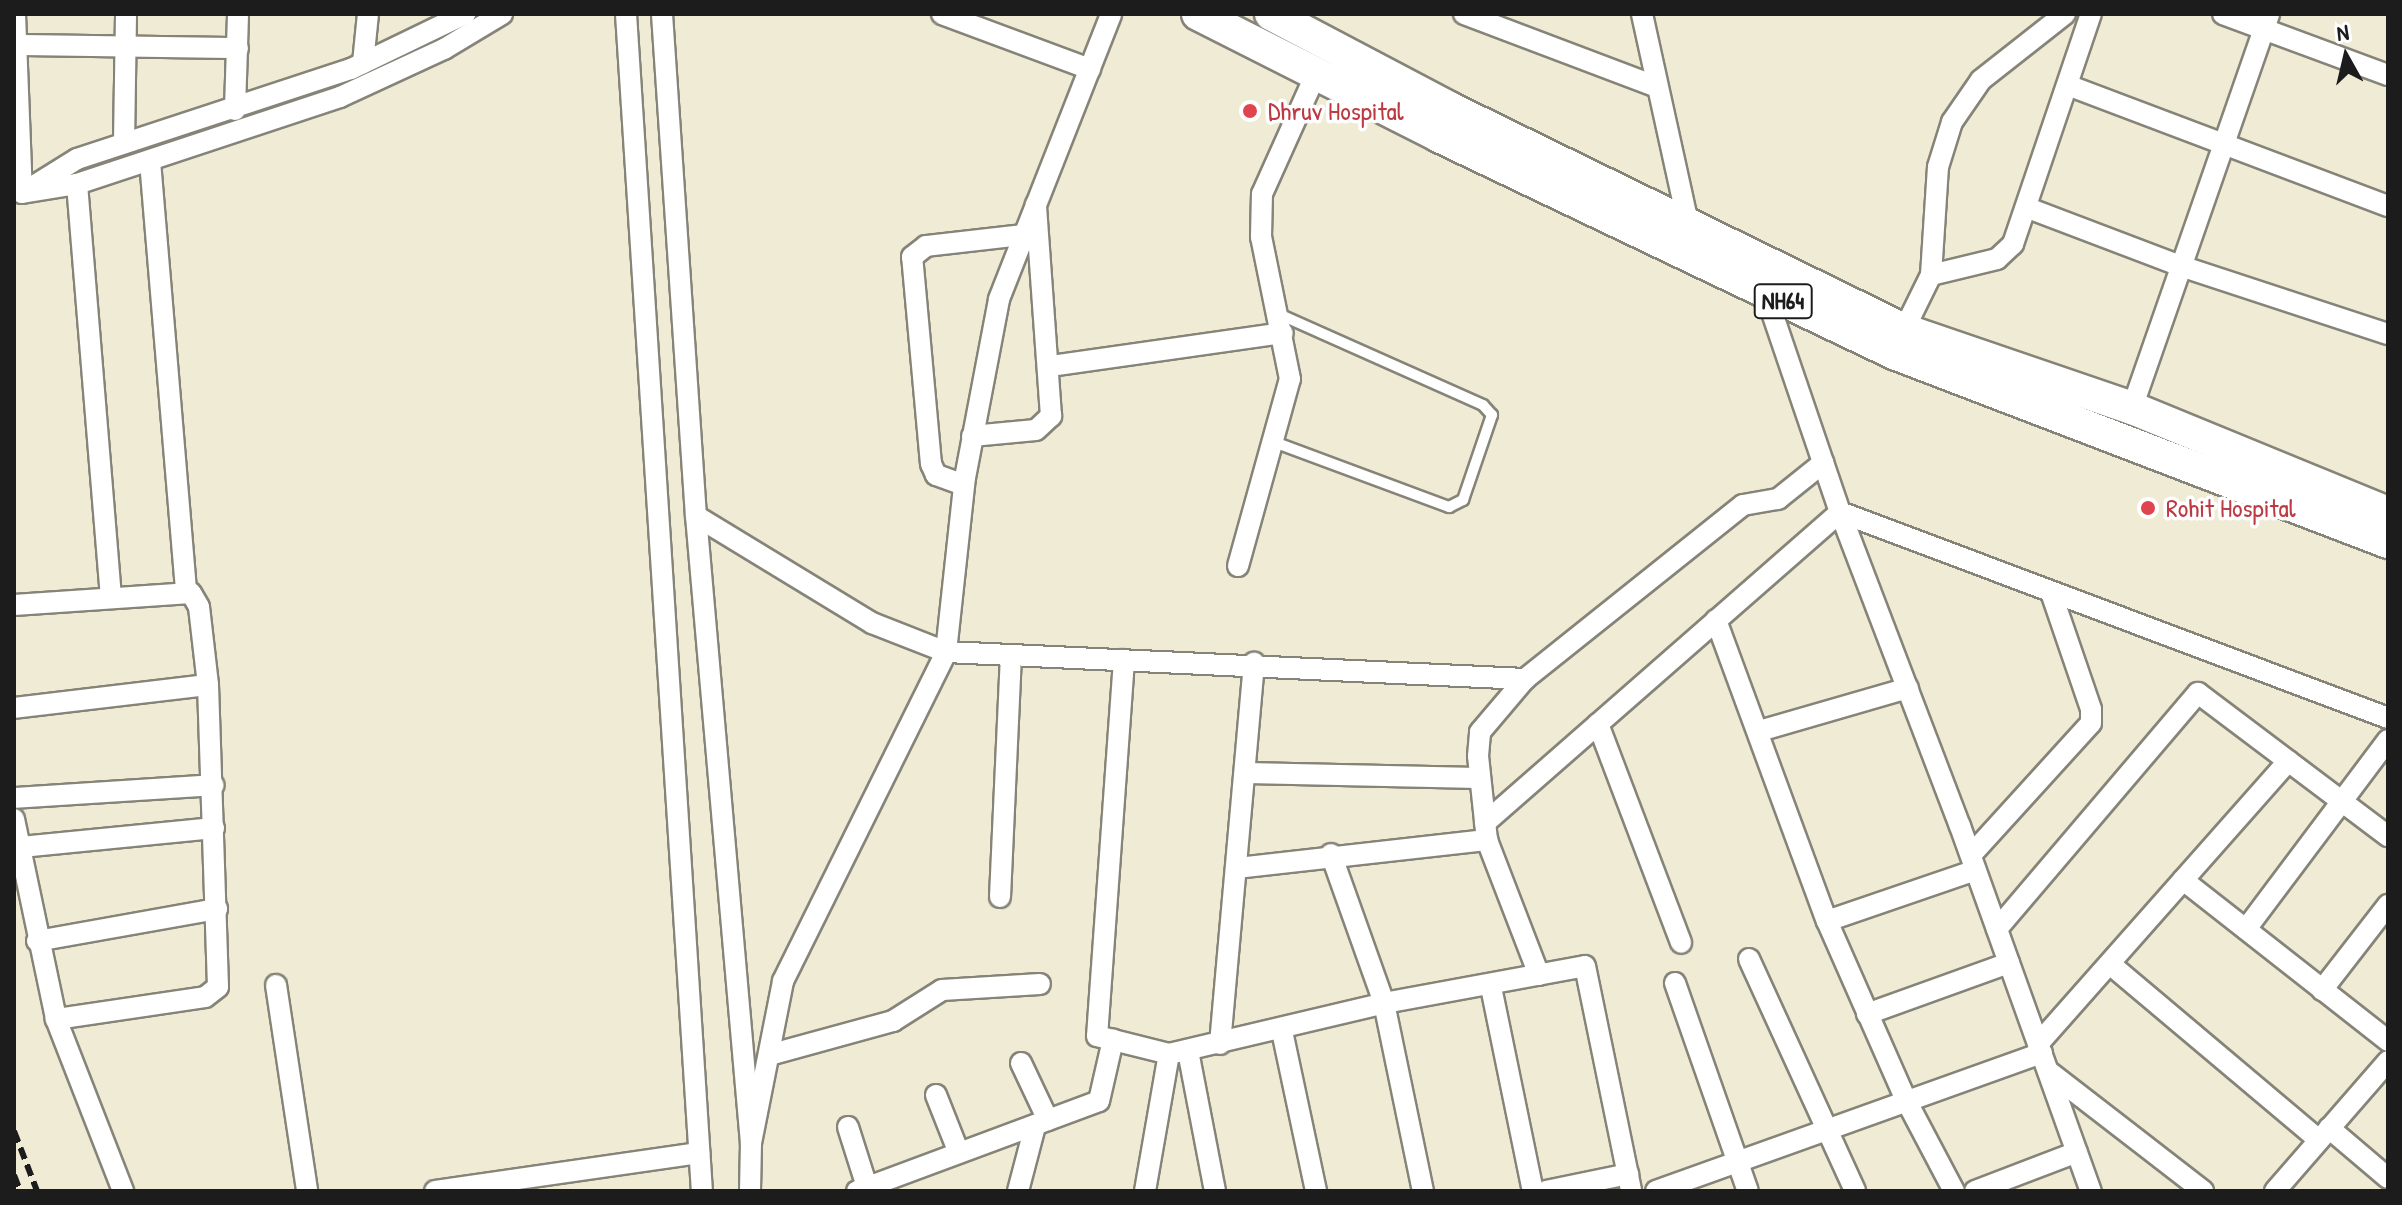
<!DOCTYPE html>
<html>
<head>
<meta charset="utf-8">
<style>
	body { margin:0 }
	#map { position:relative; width:2402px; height:1205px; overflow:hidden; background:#f0ebd5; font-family:"Patrick Hand",sans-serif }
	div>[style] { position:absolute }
	.roads { filter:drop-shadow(2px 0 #868478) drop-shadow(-2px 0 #868478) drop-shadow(0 2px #868478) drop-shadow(0 -2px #868478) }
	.service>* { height:10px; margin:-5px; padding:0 5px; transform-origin:5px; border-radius:5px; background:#fff }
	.minor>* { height:20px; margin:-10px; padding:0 10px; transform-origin:10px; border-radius:10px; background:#fff }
	.primary>* { height:32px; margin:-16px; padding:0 16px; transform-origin:16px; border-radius:16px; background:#fff }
	.rail>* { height:6px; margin-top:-3px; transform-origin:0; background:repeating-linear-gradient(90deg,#1c1c1c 0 12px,transparent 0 18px) }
	.dots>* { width:22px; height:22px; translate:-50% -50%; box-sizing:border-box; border:4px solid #fff; border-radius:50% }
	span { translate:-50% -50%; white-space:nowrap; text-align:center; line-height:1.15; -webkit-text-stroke:7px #fff; paint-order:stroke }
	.shield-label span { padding:2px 6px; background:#fff; border:2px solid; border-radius:6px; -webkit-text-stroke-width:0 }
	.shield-label { font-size:24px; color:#1c1c1c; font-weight:700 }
	.health-label { font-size:26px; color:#be3a42 }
	.left { translate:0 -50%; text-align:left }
	.frame { position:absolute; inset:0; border:16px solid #1c1c1c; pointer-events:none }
	.north { position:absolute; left:2306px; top:16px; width:80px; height:80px; -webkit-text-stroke:6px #fff; paint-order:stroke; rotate:352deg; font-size:22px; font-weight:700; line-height:32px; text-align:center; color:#1c1c1c }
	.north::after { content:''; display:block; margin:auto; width:28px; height:36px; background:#1c1c1c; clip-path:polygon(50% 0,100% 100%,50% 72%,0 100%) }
</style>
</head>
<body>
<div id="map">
	<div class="roads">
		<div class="service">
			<i style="left:1274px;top:442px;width:187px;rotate:20.4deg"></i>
			<i style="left:1449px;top:507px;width:16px;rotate:-27deg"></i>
			<i style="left:1463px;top:500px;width:90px;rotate:-71.2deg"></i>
			<i style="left:1492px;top:415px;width:13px;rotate:-132deg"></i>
			<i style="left:1483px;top:405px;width:223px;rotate:-156deg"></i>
		</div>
		<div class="minor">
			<i style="left:15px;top:14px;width:179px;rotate:87.8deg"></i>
			<i style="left:626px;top:14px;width:1179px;rotate:86.31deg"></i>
			<i style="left:662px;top:14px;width:503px;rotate:86.13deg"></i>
			<i style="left:696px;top:516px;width:629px;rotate:84.99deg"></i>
			<i style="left:751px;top:1143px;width:48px;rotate:91.2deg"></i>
			<i style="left:942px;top:14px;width:158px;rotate:20.4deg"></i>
			<i style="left:1464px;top:14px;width:204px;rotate:20.7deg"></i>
			<i style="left:1642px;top:14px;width:215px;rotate:77.6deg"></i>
			<i style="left:2223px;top:14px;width:176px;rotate:20.3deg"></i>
			<i style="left:15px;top:45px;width:223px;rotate:0.8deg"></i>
			<i style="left:363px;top:63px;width:49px;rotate:-84.2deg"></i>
			<i style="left:2070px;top:86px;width:340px;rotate:20.7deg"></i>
			<i style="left:235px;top:110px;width:96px;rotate:-88.2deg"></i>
			<i style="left:124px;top:143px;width:129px;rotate:-89.1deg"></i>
			<i style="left:150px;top:161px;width:433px;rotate:85.2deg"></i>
			<i style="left:77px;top:184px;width:415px;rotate:85.3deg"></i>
			<i style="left:32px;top:187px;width:53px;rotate:-31.9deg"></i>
			<i style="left:77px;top:159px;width:288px;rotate:-18.2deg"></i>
			<i style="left:351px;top:69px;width:127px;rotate:-25.8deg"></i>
			<i style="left:22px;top:193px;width:56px;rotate:-9.3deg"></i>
			<i style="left:77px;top:184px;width:277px;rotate:-18.3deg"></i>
			<i style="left:340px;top:97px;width:115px;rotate:-24.8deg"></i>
			<i style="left:444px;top:49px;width:68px;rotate:-31.1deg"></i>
			<i style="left:2028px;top:208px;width:164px;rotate:20.8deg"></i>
			<i style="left:2181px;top:266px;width:218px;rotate:18.2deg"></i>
			<i style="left:1931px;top:275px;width:68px;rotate:-13.6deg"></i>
			<i style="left:1997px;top:259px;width:22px;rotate:-43deg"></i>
			<i style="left:2013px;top:244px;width:243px;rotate:-71.3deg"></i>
			<i style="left:1765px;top:292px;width:232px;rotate:71.2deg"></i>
			<i style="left:1840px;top:512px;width:336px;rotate:69.1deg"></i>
			<i style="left:1960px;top:826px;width:388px;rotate:70.3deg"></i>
			<i style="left:1900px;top:338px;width:70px;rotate:-63.8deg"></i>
			<i style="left:1931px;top:275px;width:108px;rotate:-86.3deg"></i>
			<i style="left:1938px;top:167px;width:47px;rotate:-72.7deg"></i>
			<i style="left:1952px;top:122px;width:51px;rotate:-55.4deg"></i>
			<i style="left:1981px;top:80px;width:107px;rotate:-38.2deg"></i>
			<i style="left:1051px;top:366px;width:234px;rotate:-8.1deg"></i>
			<i style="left:2132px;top:408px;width:417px;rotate:-70.8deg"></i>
			<i style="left:972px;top:436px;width:64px;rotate:-5.4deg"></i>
			<i style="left:1036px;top:430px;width:21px;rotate:-43deg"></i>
			<i style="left:1051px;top:416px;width:212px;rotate:-94.1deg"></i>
			<i style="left:964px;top:485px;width:30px;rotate:-160deg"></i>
			<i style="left:936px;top:475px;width:12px;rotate:-114deg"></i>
			<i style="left:931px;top:464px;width:208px;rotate:-95.2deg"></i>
			<i style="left:912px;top:257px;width:18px;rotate:-38deg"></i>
			<i style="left:926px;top:246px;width:97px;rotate:-6.5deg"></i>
			<i style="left:696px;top:516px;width:206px;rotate:31.3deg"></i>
			<i style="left:872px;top:623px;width:79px;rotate:21.4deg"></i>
			<i style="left:946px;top:652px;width:580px;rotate:2.67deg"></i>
			<i style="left:1238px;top:566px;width:194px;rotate:-74.5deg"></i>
			<i style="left:1290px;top:379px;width:145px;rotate:-101.5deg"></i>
			<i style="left:1261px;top:237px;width:43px;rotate:-88.7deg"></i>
			<i style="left:1262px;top:194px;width:132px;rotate:-65.8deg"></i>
			<i style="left:14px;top:605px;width:177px;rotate:-3.9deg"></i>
			<i style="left:191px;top:593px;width:16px;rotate:60deg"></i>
			<i style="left:199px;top:607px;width:79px;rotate:83.4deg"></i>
			<i style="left:208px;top:685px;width:302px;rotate:88.1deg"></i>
			<i style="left:218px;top:987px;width:16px;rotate:142deg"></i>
			<i style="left:205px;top:997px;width:151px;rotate:171.6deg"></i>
			<i style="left:1716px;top:620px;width:321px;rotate:69.8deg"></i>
			<i style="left:1827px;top:921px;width:198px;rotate:66.2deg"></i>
			<i style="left:1907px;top:1102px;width:101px;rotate:62.2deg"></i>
			<i style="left:1124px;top:660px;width:377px;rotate:94.1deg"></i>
			<i style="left:1097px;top:1036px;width:74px;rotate:14deg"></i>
			<i style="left:1169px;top:1054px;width:221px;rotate:-13.3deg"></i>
			<i style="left:1384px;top:1003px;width:204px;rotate:-10.4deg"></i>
			<i style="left:1585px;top:966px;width:230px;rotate:78.4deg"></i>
			<i style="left:14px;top:708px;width:195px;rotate:-6.8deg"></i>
			<i style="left:1598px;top:724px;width:234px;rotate:69.2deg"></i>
			<i style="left:1759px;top:731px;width:155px;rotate:-16.1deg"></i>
			<i style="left:1245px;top:773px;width:235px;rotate:1.2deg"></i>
			<i style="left:14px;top:798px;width:200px;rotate:-3.7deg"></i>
			<i style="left:14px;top:819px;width:204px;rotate:78.1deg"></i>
			<i style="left:56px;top:1019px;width:185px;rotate:68.7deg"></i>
			<i style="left:1485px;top:823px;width:472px;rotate:-41.2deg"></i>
			<i style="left:1840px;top:512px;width:585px;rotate:20.6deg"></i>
			<i style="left:21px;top:847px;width:194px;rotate:-5.6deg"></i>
			<i style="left:1331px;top:854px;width:158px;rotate:70.4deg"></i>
			<i style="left:1384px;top:1003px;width:192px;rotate:78.3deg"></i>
			<i style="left:1971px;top:855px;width:178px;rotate:-47.7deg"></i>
			<i style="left:2091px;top:723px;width:14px;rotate:-90deg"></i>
			<i style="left:2091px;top:709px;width:124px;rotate:-108.9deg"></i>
			<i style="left:1237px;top:868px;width:252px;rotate:-6.4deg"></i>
			<i style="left:2183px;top:880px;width:261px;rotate:38.1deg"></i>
			<i style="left:1000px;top:897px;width:242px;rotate:-87.4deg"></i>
			<i style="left:1827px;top:921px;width:157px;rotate:-18.9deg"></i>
			<i style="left:1997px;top:929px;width:310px;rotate:-49.6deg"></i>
			<i style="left:2198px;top:693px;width:238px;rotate:37deg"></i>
			<i style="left:2246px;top:929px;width:236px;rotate:-53.1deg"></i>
			<i style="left:37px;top:941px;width:183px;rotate:-10.1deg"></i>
			<i style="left:1749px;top:959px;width:255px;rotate:65.4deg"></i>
			<i style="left:2110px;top:964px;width:273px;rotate:40.1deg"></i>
			<i style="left:1539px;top:975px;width:145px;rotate:-111.1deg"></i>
			<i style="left:1487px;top:840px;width:84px;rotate:-96.1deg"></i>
			<i style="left:1478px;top:756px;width:24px;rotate:-85deg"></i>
			<i style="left:1480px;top:732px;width:70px;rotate:-49.7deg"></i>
			<i style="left:1525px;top:679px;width:279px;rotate:-38.6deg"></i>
			<i style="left:1743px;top:505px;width:36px;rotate:-10deg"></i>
			<i style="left:1778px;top:499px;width:58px;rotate:-38.7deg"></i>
			<i style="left:1675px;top:983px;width:220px;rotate:70.7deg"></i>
			<i style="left:276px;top:985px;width:208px;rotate:81.4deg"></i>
			<i style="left:1491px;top:987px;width:208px;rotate:78.4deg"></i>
			<i style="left:2322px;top:990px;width:108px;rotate:-52.2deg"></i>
			<i style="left:1867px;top:1014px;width:151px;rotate:-19.8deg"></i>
			<i style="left:1282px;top:1031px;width:164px;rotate:78deg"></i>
			<i style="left:1220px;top:1044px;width:383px;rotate:-84.9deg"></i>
			<i style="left:2038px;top:1044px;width:378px;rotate:-48.5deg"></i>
			<i style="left:1188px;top:1051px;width:143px;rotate:79.1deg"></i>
			<i style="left:769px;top:1055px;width:129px;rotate:-15.3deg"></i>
			<i style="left:893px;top:1021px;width:58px;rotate:-32.3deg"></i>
			<i style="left:942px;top:990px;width:98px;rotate:-3.5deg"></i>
			<i style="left:1021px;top:1063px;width:63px;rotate:64.7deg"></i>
			<i style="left:2048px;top:1071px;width:196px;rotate:37.7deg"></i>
			<i style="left:936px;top:1095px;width:62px;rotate:68.4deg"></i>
			<i style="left:848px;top:1127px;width:63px;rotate:72.4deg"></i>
			<i style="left:2329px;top:1128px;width:77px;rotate:40.3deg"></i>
			<i style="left:751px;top:1143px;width:165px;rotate:-78.8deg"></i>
			<i style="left:783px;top:981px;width:367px;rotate:-63.6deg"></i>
			<i style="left:946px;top:652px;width:175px;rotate:-83.8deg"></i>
			<i style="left:965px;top:478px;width:182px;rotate:-79.2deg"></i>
			<i style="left:999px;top:299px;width:306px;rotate:-68.5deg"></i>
			<i style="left:435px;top:1191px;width:267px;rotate:-8.2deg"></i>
			<i style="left:857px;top:1191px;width:258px;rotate:-20.4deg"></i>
			<i style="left:1099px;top:1101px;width:63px;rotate:-77.1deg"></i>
			<i style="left:1018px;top:1191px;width:67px;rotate:-75.3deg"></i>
			<i style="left:1145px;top:1191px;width:139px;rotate:-80.1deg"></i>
			<i style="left:1546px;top:1191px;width:84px;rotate:-11.7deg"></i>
			<i style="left:1656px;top:1191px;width:410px;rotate:-19.7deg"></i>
			<i style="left:1975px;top:1191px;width:109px;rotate:-20.9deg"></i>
			<i style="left:2275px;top:1191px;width:172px;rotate:-49deg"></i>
		</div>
		<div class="primary">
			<i style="left:1198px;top:14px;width:270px;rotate:26.8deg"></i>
			<i style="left:1439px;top:136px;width:504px;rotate:25.5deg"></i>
			<i style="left:1894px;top:353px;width:529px;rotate:20.94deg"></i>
			<i style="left:1271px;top:14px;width:201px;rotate:27.8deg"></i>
			<i style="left:1449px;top:108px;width:506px;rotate:26.01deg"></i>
			<i style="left:1904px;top:330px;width:241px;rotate:18.9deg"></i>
			<i style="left:2132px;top:408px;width:277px;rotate:22.3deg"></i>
		</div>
	</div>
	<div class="rail">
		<i style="left:14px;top:1131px;width:64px;rotate:69deg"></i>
		<i style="left:14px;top:1175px;width:17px;rotate:69deg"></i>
	</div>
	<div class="dots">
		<i style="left:1250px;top:111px;background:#e0444e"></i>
		<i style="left:2148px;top:508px;background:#e0444e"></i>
	</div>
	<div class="shield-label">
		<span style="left:1783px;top:301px">NH64</span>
	</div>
	<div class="health-label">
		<span class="left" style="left:1268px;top:111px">Dhruv Hospital</span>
		<span class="left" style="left:2166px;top:508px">Rohit Hospital</span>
	</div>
	<div class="frame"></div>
	<div class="north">N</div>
</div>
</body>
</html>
